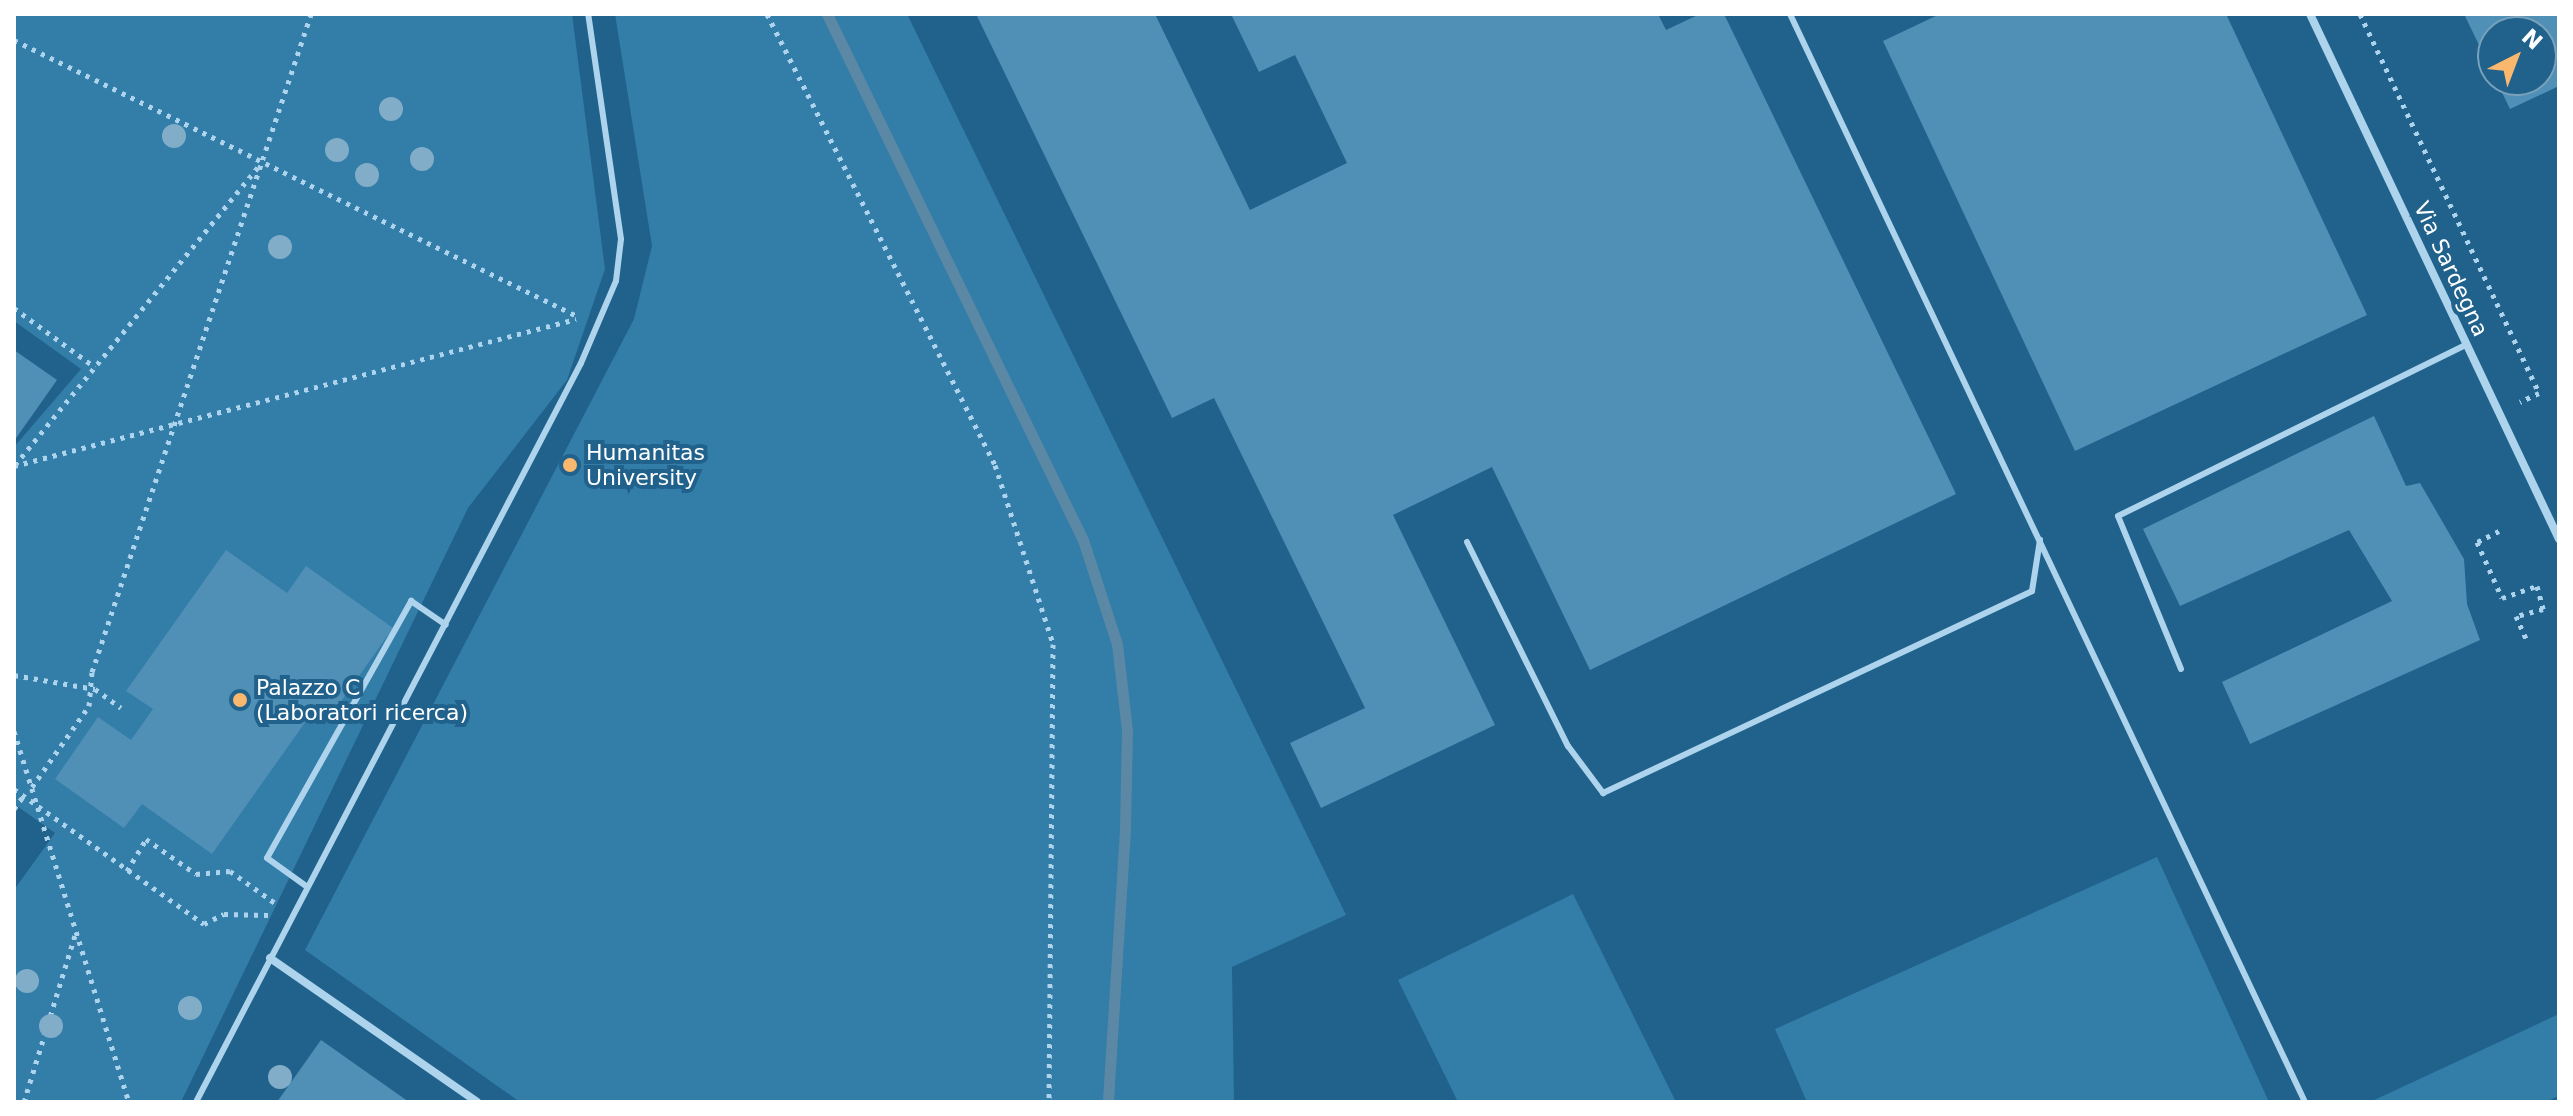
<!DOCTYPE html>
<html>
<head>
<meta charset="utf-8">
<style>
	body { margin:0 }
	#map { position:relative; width:2573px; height:1116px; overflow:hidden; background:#20628c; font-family:"DejaVu Sans",sans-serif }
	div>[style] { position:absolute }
	.green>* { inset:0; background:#337da9 }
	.stream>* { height:11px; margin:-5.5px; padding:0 5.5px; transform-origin:5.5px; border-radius:5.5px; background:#5b88a5 }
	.building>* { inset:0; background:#5090b7 }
	.path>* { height:5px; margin-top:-2.5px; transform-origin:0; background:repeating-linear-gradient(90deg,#add4ec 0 4px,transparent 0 10px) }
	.lane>* { height:6px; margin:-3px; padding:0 3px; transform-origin:3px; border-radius:3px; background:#add4ec }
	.street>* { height:8px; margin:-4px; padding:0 4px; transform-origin:4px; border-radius:4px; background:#add4ec }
	.trees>* { width:24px; height:24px; margin:-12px; border-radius:50%; background:#82adc8 }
	.dots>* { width:22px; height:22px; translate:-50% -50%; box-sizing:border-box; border:4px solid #20628c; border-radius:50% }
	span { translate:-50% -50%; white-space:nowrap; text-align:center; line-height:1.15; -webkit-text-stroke:8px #20628c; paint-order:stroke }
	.street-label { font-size:22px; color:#fff }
	.poi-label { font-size:22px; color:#fff }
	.left { translate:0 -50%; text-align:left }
	.frame { position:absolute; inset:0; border:16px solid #fff; pointer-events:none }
	.north { position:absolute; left:2477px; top:16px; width:80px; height:80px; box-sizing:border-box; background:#20628c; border:2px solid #79a1ba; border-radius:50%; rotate:42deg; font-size:22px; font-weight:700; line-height:32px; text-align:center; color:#fff }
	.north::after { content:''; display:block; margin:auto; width:28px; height:36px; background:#f9b86d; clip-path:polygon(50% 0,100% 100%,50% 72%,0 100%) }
</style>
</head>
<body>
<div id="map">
	<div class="green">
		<i style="clip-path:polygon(14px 14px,572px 14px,605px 269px,567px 380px,468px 508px,181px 1102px,14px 1102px,14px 890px,55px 833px,14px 804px,14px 447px,81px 369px,14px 321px)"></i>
		<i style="clip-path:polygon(615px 14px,907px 14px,1346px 915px,1232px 967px,1234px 1102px,520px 1102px,305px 950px,634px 319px,652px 246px)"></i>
		<i style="clip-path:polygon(2157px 857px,2269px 1102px,1807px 1102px,1775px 1029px)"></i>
		<i style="clip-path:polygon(1573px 894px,1676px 1102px,1458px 1102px,1398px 980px)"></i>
		<i style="clip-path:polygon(2559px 1014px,2559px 1096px,2545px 1102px,2370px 1102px)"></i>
	</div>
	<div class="stream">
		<i style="left:827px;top:14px;width:585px;rotate:64.05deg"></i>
		<i style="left:1083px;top:540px;width:109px;rotate:71.9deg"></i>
		<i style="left:1117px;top:644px;width:88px;rotate:83.4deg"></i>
		<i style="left:1127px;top:731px;width:99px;rotate:91.2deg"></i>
		<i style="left:1125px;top:830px;width:273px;rotate:93.6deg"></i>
	</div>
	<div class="building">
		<i style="clip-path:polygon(976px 14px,1155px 14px,1250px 210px,1347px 163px,1295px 55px,1259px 72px,1231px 14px,1658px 14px,1666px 30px,1700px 14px,1724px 14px,1956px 494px,1590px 670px,1492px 467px,1393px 515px,1495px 725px,1321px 808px,1290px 743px,1365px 708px,1214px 398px,1172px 418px)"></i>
		<i style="clip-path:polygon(1940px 14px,2226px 14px,2367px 315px,2075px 451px,1883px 41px)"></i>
		<i style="clip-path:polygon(2464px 14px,2559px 14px,2559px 86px,2510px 109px,2496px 80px,2541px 80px,2541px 32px,2493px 32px,2493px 74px)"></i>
		<i style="clip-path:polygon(14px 350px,57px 380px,14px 441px)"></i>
		<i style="clip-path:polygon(2374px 416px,2406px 486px,2420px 483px,2464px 559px,2467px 604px,2480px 640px,2250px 744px,2222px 682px,2392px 601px,2349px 530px,2180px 606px,2143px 529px)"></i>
		<i style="clip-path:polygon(226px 550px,287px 593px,306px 566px,393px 628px,325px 724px,311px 714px,212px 854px,142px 804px,124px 828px,55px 779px,98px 717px,131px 740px,153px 709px,126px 691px)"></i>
		<i style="clip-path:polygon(321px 1040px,409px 1102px,277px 1102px)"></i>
	</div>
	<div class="path">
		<i style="left:767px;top:14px;width:505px;rotate:63.18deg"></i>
		<i style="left:995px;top:465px;width:188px;rotate:72deg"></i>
		<i style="left:1053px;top:644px;width:458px;rotate:90.5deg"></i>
		<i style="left:2360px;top:14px;width:419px;rotate:64.7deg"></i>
		<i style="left:2539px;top:393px;width:21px;rotate:155deg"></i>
		<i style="left:14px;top:40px;width:627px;rotate:26.12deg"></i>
		<i style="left:14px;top:308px;width:100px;rotate:36.1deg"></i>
		<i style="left:15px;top:465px;width:386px;rotate:-50.8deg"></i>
		<i style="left:14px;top:466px;width:581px;rotate:-14.66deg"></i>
		<i style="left:2499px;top:531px;width:25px;rotate:153deg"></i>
		<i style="left:2477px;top:542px;width:61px;rotate:65.9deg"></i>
		<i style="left:2502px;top:598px;width:37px;rotate:-19deg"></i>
		<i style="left:2537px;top:586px;width:24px;rotate:75deg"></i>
		<i style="left:2543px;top:609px;width:28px;rotate:165deg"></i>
		<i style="left:2516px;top:616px;width:27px;rotate:66deg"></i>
		<i style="left:14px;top:675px;width:82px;rotate:9.8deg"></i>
		<i style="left:95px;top:689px;width:32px;rotate:36deg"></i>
		<i style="left:14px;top:731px;width:388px;rotate:72.8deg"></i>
		<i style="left:32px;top:787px;width:99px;rotate:-54.9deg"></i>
		<i style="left:89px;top:706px;width:34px;rotate:-85deg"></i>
		<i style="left:92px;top:672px;width:693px;rotate:-71.59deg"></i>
		<i style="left:14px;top:789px;width:233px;rotate:35.4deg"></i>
		<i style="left:204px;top:924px;width:22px;rotate:-27deg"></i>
		<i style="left:224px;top:914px;width:45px;rotate:1.3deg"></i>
		<i style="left:14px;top:809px;width:17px;rotate:-54deg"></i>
		<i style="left:127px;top:871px;width:37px;rotate:-59deg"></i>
		<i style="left:146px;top:839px;width:61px;rotate:35deg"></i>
		<i style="left:196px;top:874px;width:34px;rotate:-5deg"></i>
		<i style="left:230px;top:871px;width:55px;rotate:35.4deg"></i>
		<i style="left:24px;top:1102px;width:175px;rotate:-73deg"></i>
	</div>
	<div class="lane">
		<i style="left:1790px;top:14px;width:1204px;rotate:64.67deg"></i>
		<i style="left:1467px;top:542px;width:228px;rotate:63.7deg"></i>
		<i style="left:1568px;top:746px;width:59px;rotate:53.3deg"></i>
		<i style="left:1603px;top:793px;width:474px;rotate:-25.2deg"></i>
		<i style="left:2032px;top:591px;width:52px;rotate:-81.1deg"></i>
		<i style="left:2181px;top:669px;width:165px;rotate:-112.4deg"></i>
		<i style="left:2118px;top:516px;width:389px;rotate:-26.2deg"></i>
		<i style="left:306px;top:886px;width:48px;rotate:-144.3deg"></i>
		<i style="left:267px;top:858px;width:295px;rotate:-60.7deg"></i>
		<i style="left:411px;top:601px;width:42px;rotate:34.4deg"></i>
		<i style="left:196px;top:1102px;width:833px;rotate:-62.48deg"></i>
		<i style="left:581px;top:363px;width:89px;rotate:-66.9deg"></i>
		<i style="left:616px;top:281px;width:42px;rotate:-83.2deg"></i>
		<i style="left:621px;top:239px;width:227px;rotate:-98.3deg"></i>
	</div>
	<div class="street">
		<i style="left:2310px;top:14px;width:581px;rotate:64.63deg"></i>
		<i style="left:270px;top:958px;width:252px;rotate:34.8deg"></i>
	</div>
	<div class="trees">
		<i style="left:391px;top:109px"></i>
		<i style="left:174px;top:136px"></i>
		<i style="left:337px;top:150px"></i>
		<i style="left:422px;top:159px"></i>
		<i style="left:367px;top:175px"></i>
		<i style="left:280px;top:247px"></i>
		<i style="left:27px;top:981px"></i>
		<i style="left:190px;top:1008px"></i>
		<i style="left:51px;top:1026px"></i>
		<i style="left:280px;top:1077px"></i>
	</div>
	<div class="dots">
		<i style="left:570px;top:465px;background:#f9b86d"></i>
		<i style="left:240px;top:700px;background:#f9b86d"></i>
	</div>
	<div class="street-label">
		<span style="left:2451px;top:269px;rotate:65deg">Via Sardegna</span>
	</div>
	<div class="poi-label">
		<span class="left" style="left:586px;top:465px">Humanitas<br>University</span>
		<span class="left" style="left:256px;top:700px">Palazzo C<br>(Laboratori ricerca)</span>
	</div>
	<div class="frame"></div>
	<div class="north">N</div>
</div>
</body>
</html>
